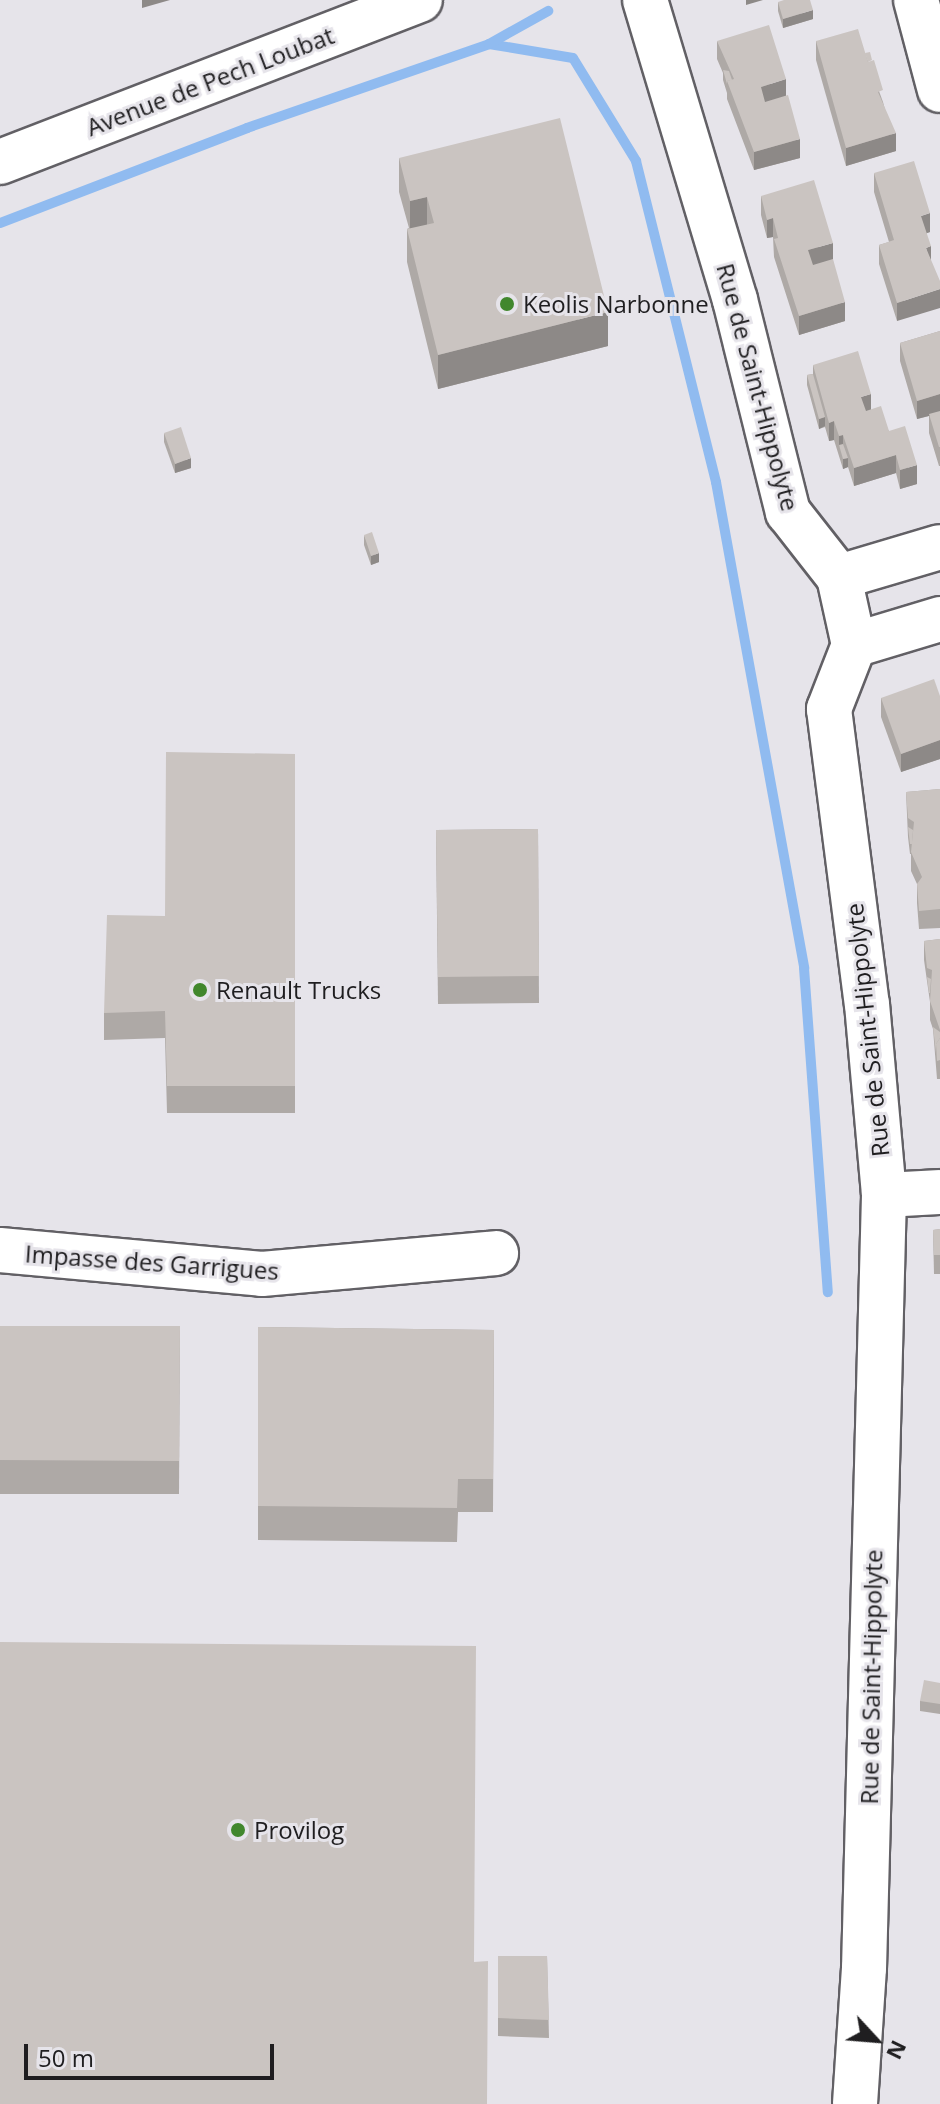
<!DOCTYPE html>
<html>
<head>
<meta charset="utf-8">
<style>
	body { margin:0 }
	#map { position:relative; width:940px; height:2104px; overflow:hidden; background:#e6e4ea; font-family:"Open Sans",sans-serif }
	div>[style] { position:absolute }
	.stream>* { height:10px; margin:-5px; padding:0 5px; transform-origin:5px; border-radius:5px; background:#90bbf0 }
	.roads { filter:drop-shadow(2px 0 #626065) drop-shadow(-2px 0 #626065) drop-shadow(0 2px #626065) drop-shadow(0 -2px #626065) }
	.minor>* { height:44px; margin:-22px; padding:0 22px; transform-origin:22px; border-radius:22px; background:#fff }
	.wall>* { inset:0; background:#aea9a6 }
	.shaded-wall>* { inset:0; background:#8d8987 }
	.building>* { inset:0; background:#cac4c1 }
	.dots>* { width:22px; height:22px; translate:-50% -50%; box-sizing:border-box; border:4px solid #e6e4ea; border-radius:50% }
	span { translate:-50% -50%; white-space:nowrap; text-align:center; line-height:1.15; -webkit-text-stroke:6px #e6e4ea; paint-order:stroke }
	.street-label { font-size:24px; color:#1f1e20 }
	.poi-label { font-size:24px; color:#1f1e20 }
	.left { translate:0 -50%; text-align:left }
	.north { position:absolute; left:836px; top:2000px; width:80px; height:80px; -webkit-text-stroke:6px #e6e4ea; paint-order:stroke; rotate:116deg; font-size:22px; font-weight:700; line-height:32px; text-align:center; color:#1f1e20 }
	.north::after { content:''; display:block; margin:auto; width:28px; height:36px; background:#1f1e20; clip-path:polygon(50% 0,100% 100%,50% 72%,0 100%) }
	.scale { position:absolute; left:24px; top:2044px; width:250px; height:36px; box-sizing:border-box; border:4px solid #1f1e20; border-top:0; padding-left:10px; font-size:24px; line-height:28px; white-space:nowrap; color:#1f1e20; -webkit-text-stroke:6px #e6e4ea; paint-order:stroke }
</style>
</head>
<body>
<div id="map">
	<div class="stream">
		<i style="left:489px;top:44px;width:85px;rotate:9.5deg"></i>
		<i style="left:573px;top:58px;width:121px;rotate:58.5deg"></i>
		<i style="left:636px;top:161px;width:331px;rotate:76deg"></i>
		<i style="left:716px;top:482px;width:494px;rotate:79.7deg"></i>
		<i style="left:804px;top:968px;width:325px;rotate:85.8deg"></i>
		<i style="left:0;top:223px;width:265px;rotate:-21deg"></i>
		<i style="left:247px;top:128px;width:256px;rotate:-19.1deg"></i>
		<i style="left:489px;top:44px;width:68px;rotate:-29.2deg"></i>
	</div>
	<div class="roads">
		<div class="minor">
			<i style="left:645px;top:0;width:313px;rotate:73.3deg"></i>
			<i style="left:735px;top:300px;width:219px;rotate:76deg"></i>
			<i style="left:788px;top:512px;width:83px;rotate:51.9deg"></i>
			<i style="left:839px;top:577px;width:70px;rotate:77.6deg"></i>
			<i style="left:854px;top:645px;width:69px;rotate:111.3deg"></i>
			<i style="left:829px;top:709px;width:297px;rotate:82.7deg"></i>
			<i style="left:867px;top:1004px;width:192px;rotate:84.9deg"></i>
			<i style="left:884px;top:1195px;width:773px;rotate:91.48deg"></i>
			<i style="left:864px;top:1968px;width:136px;rotate:93.8deg"></i>
			<i style="left:916px;top:0;width:93px;rotate:75.1deg"></i>
			<i style="left:0;top:162px;width:450px;rotate:-21.1deg"></i>
			<i style="left:839px;top:577px;width:105px;rotate:-16.5deg"></i>
			<i style="left:854px;top:645px;width:90px;rotate:-16.8deg"></i>
			<i style="left:884px;top:1195px;width:56px;rotate:-3.1deg"></i>
			<i style="left:0;top:1250px;width:263px;rotate:5.2deg"></i>
			<i style="left:262px;top:1274px;width:235px;rotate:-5.1deg"></i>
		</div>
	</div>
	<div class="wall">
		<i style="clip-path:polygon(778px 2px,813px 19px,783px 28px,778px 11px)"></i>
		<i style="clip-path:polygon(717px 41px,786px 96px,800px 158px,754px 170px,727px 99px,727px 93px,723px 80px,723px 73px,717px 59px)"></i>
		<i style="clip-path:polygon(816px 41px,865px 53px,883px 102px,896px 151px,846px 166px,816px 60px)"></i>
		<i style="clip-path:polygon(399px 158px,608px 346px,438px 389px,407px 262px,407px 229px,409px 228px,399px 192px)"></i>
		<i style="clip-path:polygon(874px 173px,930px 232px,927px 233px,897px 321px,879px 264px,879px 245px,889px 242px,874px 192px)"></i>
		<i style="clip-path:polygon(761px 196px,833px 261px,845px 321px,799px 335px,774px 257px,773px 237px,767px 238px,761px 215px)"></i>
		<i style="clip-path:polygon(940px 331px,940px 466px,939px 466px,929px 433px,929px 416px,917px 419px,900px 361px,900px 343px)"></i>
		<i style="clip-path:polygon(813px 365px,871px 410px,889px 431px,917px 484px,900px 489px,896px 473px,854px 486px,848px 467px,843px 469px,834px 440px,829px 441px,825px 427px,819px 429px,807px 385px,807px 375px,813px 374px)"></i>
		<i style="clip-path:polygon(164px 433px,191px 468px,175px 473px,164px 442px)"></i>
		<i style="clip-path:polygon(364px 535px,379px 562px,371px 565px,364px 545px)"></i>
		<i style="clip-path:polygon(940px 696px,940px 759px,901px 772px,881px 717px,881px 698px)"></i>
		<i style="clip-path:polygon(295px 754px,295px 1113px,167px 1113px,165px 1038px,104px 1040px,104px 1013px,165px 916px)"></i>
		<i style="clip-path:polygon(940px 789px,940px 928px,919px 929px,917px 903px,917px 884px,911px 871px,911px 854px,910px 854px,908px 837px,906px 792px)"></i>
		<i style="clip-path:polygon(538px 829px,539px 1003px,438px 1004px,436px 830px)"></i>
		<i style="clip-path:polygon(940px 939px,940px 1079px,937px 1079px,933px 1029px,930px 1020px,930px 1002px,924px 960px,924px 941px)"></i>
		<i style="clip-path:polygon(940px 1229px,940px 1274px,934px 1274px,933px 1230px)"></i>
		<i style="clip-path:polygon(0 1326px,180px 1326px,179px 1494px,0 1494px)"></i>
		<i style="clip-path:polygon(258px 1327px,494px 1330px,493px 1512px,458px 1512px,457px 1542px,258px 1540px)"></i>
		<i style="clip-path:polygon(940px 1683px,940px 1714px,920px 1711px,920px 1701px)"></i>
		<i style="clip-path:polygon(498px 1956px,547px 1956px,549px 2038px,498px 2036px)"></i>
	</div>
	<div class="shaded-wall">
		<i style="clip-path:polygon(142px 0,170px 0,142px 8px)"></i>
		<i style="clip-path:polygon(746px 0,763px 0,746px 5px)"></i>
		<i style="clip-path:polygon(813px 10px,813px 19px,783px 28px,783px 19px)"></i>
		<i style="clip-path:polygon(786px 79px,786px 98px,761px 105px,761px 87px)"></i>
		<i style="clip-path:polygon(896px 133px,896px 151px,846px 166px,846px 148px)"></i>
		<i style="clip-path:polygon(800px 139px,800px 158px,754px 170px,754px 152px)"></i>
		<i style="clip-path:polygon(427px 197px,427px 230px,410px 235px,410px 201px)"></i>
		<i style="clip-path:polygon(930px 213px,930px 232px,921px 235px,921px 216px)"></i>
		<i style="clip-path:polygon(773px 218px,773px 237px,767px 238px,767px 220px)"></i>
		<i style="clip-path:polygon(833px 243px,833px 261px,808px 269px,808px 250px)"></i>
		<i style="clip-path:polygon(931px 246px,931px 265px,926px 248px)"></i>
		<i style="clip-path:polygon(940px 289px,940px 308px,897px 321px,897px 303px)"></i>
		<i style="clip-path:polygon(845px 302px,845px 321px,799px 335px,799px 316px)"></i>
		<i style="clip-path:polygon(608px 312px,608px 346px,438px 389px,438px 355px)"></i>
		<i style="clip-path:polygon(871px 394px,871px 413px,861px 416px,861px 397px)"></i>
		<i style="clip-path:polygon(940px 394px,940px 413px,917px 419px,917px 401px)"></i>
		<i style="clip-path:polygon(825px 417px,825px 426px,819px 429px,819px 419px)"></i>
		<i style="clip-path:polygon(834px 421px,834px 440px,829px 441px,829px 423px)"></i>
		<i style="clip-path:polygon(843px 435px,843px 453px,839px 445px,839px 455px,839px 436px)"></i>
		<i style="clip-path:polygon(896px 455px,896px 473px,854px 486px,854px 468px)"></i>
		<i style="clip-path:polygon(191px 458px,191px 468px,175px 473px,175px 464px)"></i>
		<i style="clip-path:polygon(848px 458px,848px 467px,843px 469px,843px 459px)"></i>
		<i style="clip-path:polygon(917px 465px,917px 484px,900px 489px,900px 470px)"></i>
		<i style="clip-path:polygon(379px 553px,379px 562px,371px 565px,371px 556px)"></i>
		<i style="clip-path:polygon(940px 740px,940px 759px,901px 772px,901px 754px)"></i>
	</div>
	<div class="building">
		<i style="clip-path:polygon(784px 0,810px 0,813px 10px,783px 19px,778px 2px)"></i>
		<i style="clip-path:polygon(769px 25px,786px 79px,761px 87px,765px 102px,788px 95px,800px 139px,754px 152px,727px 81px,734px 79px,717px 41px)"></i>
		<i style="clip-path:polygon(858px 29px,868px 62px,874px 60px,883px 90px,878px 92px,896px 133px,846px 148px,816px 41px)"></i>
		<i style="clip-path:polygon(870px 52px,872px 60px,868px 62px,865px 53px)"></i>
		<i style="clip-path:polygon(723px 70px,729px 71px,732px 80px,727px 81px,727px 84px)"></i>
		<i style="clip-path:polygon(560px 118px,608px 312px,438px 355px,407px 229px,434px 223px,427px 197px,410px 201px,399px 158px)"></i>
		<i style="clip-path:polygon(914px 161px,930px 213px,921px 216px,931px 246px,926px 248px,940px 281px,940px 289px,897px 303px,879px 245px,894px 240px,874px 173px)"></i>
		<i style="clip-path:polygon(814px 180px,833px 243px,808px 250px,813px 265px,833px 259px,845px 302px,799px 316px,774px 239px,778px 238px,773px 218px,767px 220px,761px 196px)"></i>
		<i style="clip-path:polygon(940px 331px,940px 394px,917px 401px,900px 343px)"></i>
		<i style="clip-path:polygon(858px 351px,871px 394px,861px 397px,866px 411px,881px 406px,889px 431px,905px 426px,917px 465px,900px 470px,896px 455px,854px 468px,843px 435px,839px 436px,834px 421px,829px 423px,813px 365px)"></i>
		<i style="clip-path:polygon(813px 374px,825px 417px,819px 419px,807px 375px)"></i>
		<i style="clip-path:polygon(940px 411px,940px 447px,939px 447px,929px 414px)"></i>
		<i style="clip-path:polygon(181px 427px,191px 458px,175px 464px,164px 433px)"></i>
		<i style="clip-path:polygon(843px 444px,848px 458px,843px 459px,839px 445px)"></i>
		<i style="clip-path:polygon(372px 532px,379px 553px,371px 556px,364px 535px)"></i>
		<i style="clip-path:polygon(934px 679px,940px 696px,940px 740px,901px 754px,881px 698px)"></i>
		<i style="clip-path:polygon(166px 752px,295px 754px,295px 1086px,167px 1086px,165px 1011px,104px 1013px,107px 915px,165px 916px)"></i>
		<i style="clip-path:polygon(940px 789px,940px 909px,919px 911px,917px 884px,922px 877px,911px 852px,914px 822px,908px 818px,906px 792px)"></i>
		<i style="clip-path:polygon(908px 827px,913px 830px,912px 844px,910px 844px)"></i>
		<i style="clip-path:polygon(538px 829px,539px 976px,438px 977px,436px 830px)"></i>
		<i style="clip-path:polygon(940px 939px,940px 1030px,930px 1001px,932px 970px,927px 968px,924px 941px)"></i>
		<i style="clip-path:polygon(927px 977px,931px 979px,930px 993px,929px 993px)"></i>
		<i style="clip-path:polygon(933px 1027px,940px 1032px,940px 1038px,936px 1044px,936px 1053px)"></i>
		<i style="clip-path:polygon(940px 1038px,940px 1060px,937px 1061px,936px 1044px)"></i>
		<i style="clip-path:polygon(940px 1229px,940px 1255px,934px 1255px,933px 1230px)"></i>
		<i style="clip-path:polygon(0 1326px,180px 1326px,179px 1461px,0 1460px)"></i>
		<i style="clip-path:polygon(258px 1327px,494px 1330px,493px 1479px,458px 1479px,457px 1508px,258px 1506px)"></i>
		<i style="clip-path:polygon(0 1642px,476px 1646px,474px 1962px,488px 1961px,487px 2104px,0 2104px)"></i>
		<i style="clip-path:polygon(924px 1680px,940px 1683px,940px 1704px,920px 1701px)"></i>
		<i style="clip-path:polygon(498px 1956px,547px 1956px,549px 2020px,498px 2018px)"></i>
	</div>
	<div class="dots">
		<i style="left:507px;top:304px;background:#41872d"></i>
		<i style="left:200px;top:990px;background:#41872d"></i>
		<i style="left:238px;top:1830px;background:#41872d"></i>
	</div>
	<div class="street-label">
		<span style="left:210px;top:81px;rotate:-21deg">Avenue de Pech Loubat</span>
		<span style="left:758px;top:387px;rotate:75deg">Rue de Saint-Hippolyte</span>
		<span style="left:867px;top:1030px;rotate:-96deg">Rue de Saint-Hippolyte</span>
		<span style="left:152px;top:1262px;rotate:4deg">Impasse des Garrigues</span>
		<span style="left:871px;top:1677px;rotate:-89deg">Rue de Saint-Hippolyte</span>
	</div>
	<div class="poi-label">
		<span class="left" style="left:523px;top:304px">Keolis Narbonne</span>
		<span class="left" style="left:216px;top:990px">Renault Trucks</span>
		<span class="left" style="left:254px;top:1830px">Provilog</span>
	</div>
	<div class="north">N</div>
	<div class="scale">50 m</div>
</div>
</body>
</html>
